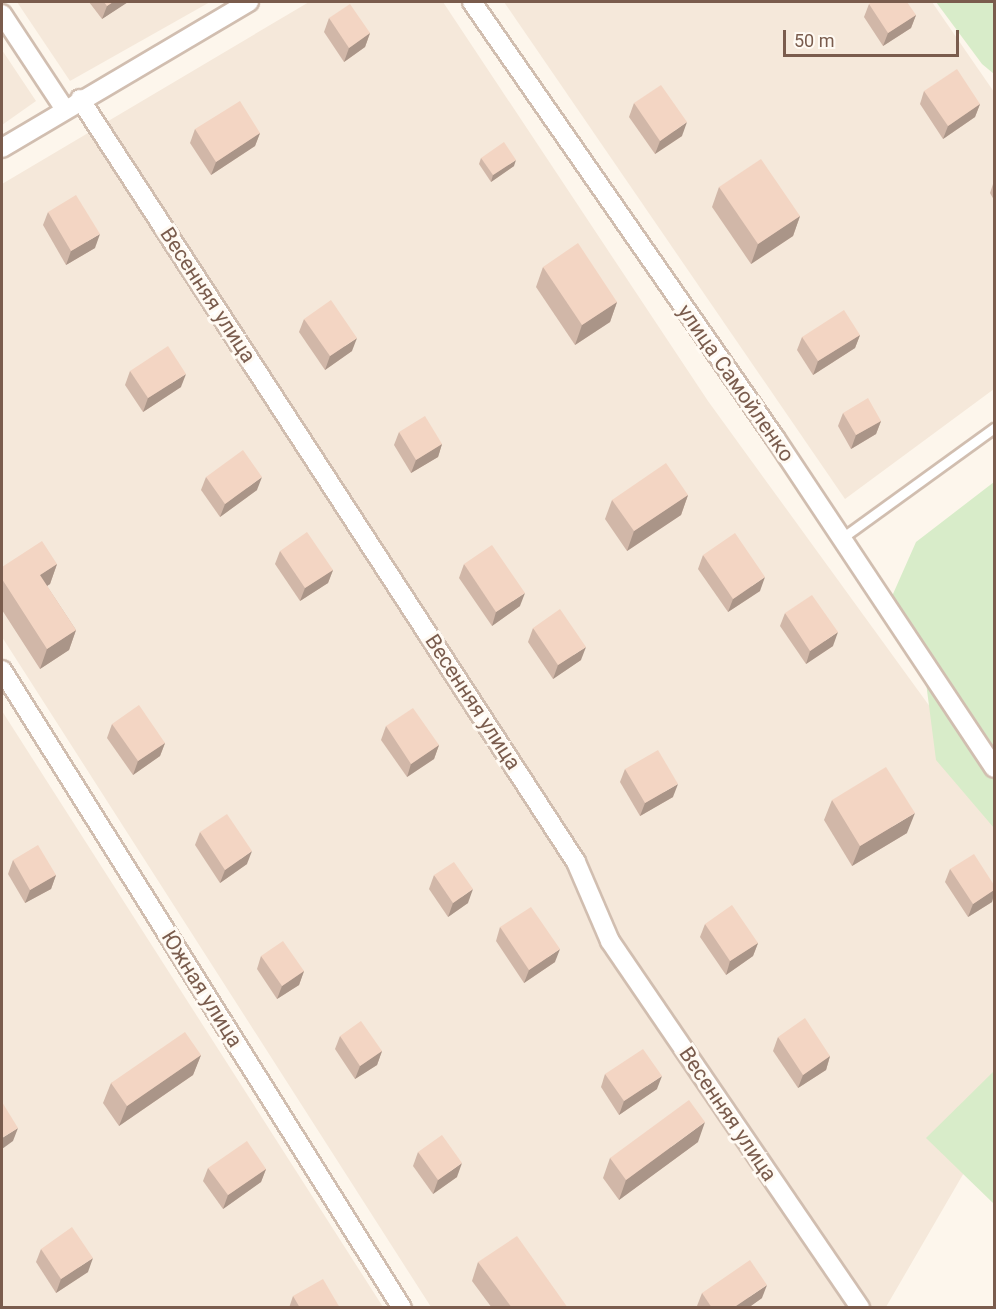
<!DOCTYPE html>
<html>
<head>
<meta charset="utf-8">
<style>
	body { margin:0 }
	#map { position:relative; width:996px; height:1309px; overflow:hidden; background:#fdf6ec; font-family:Roboto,sans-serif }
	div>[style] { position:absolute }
	.residential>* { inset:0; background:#f5e8da }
	.green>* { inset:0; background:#d8ecc9 }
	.roads { filter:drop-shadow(2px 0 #d1beb0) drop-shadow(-2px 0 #d1beb0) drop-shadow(0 2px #d1beb0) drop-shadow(0 -2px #d1beb0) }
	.service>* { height:9px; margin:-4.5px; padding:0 4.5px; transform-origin:4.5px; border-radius:4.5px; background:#fff }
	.minor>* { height:18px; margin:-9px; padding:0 9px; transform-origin:9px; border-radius:9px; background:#fff }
	.wall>* { inset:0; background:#d1b7a8 }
	.shaded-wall>* { inset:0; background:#aa9588 }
	.building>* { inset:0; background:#f3d5c3 }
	span { translate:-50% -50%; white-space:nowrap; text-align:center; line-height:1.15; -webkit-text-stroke:6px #fffaf3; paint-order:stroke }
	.street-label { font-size:21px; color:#7a5c4d }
	.frame { position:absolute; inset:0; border:3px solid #7a5c4d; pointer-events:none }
	.scale { position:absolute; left:783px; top:30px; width:176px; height:27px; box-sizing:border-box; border:3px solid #7a5c4d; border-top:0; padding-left:8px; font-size:18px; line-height:21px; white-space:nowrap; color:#7a5c4d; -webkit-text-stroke:4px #fffaf3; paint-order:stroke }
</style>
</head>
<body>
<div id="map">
	<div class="residential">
		<i style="clip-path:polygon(17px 2px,210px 2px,70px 81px)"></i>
		<i style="clip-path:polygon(309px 2px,443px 2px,708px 401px,994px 795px,994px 1121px,886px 1307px,431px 1307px,2px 637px,2px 184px)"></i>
		<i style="clip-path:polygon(504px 2px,932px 2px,994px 92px,994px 389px,845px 499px)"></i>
		<i style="clip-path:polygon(2px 50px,36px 101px,2px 125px)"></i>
		<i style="clip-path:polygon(2px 711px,383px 1307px,2px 1307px)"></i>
	</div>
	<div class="green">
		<i style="clip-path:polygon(936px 2px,994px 2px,994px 74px,982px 64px)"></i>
		<i style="clip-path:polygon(994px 482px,994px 828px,936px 760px,924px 667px,889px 603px,916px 542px)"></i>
		<i style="clip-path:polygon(994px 1071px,994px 1204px,926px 1138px)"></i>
	</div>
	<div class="roads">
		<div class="service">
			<i style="left:842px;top:538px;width:188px;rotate:-35.9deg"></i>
		</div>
		<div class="minor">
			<i style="left:472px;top:2px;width:531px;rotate:55.2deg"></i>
			<i style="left:775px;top:438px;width:396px;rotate:56.4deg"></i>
			<i style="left:2px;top:14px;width:113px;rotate:56.6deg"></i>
			<i style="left:80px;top:99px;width:910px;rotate:56.97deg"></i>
			<i style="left:576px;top:862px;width:86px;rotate:66.7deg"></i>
			<i style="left:610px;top:941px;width:444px;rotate:55.7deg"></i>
			<i style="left:2px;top:148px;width:287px;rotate:-30.6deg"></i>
			<i style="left:2px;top:670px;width:753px;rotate:57.91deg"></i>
		</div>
	</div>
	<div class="wall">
		<i style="clip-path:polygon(89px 2px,128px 2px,102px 19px)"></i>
		<i style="clip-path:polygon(869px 4px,916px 15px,911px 28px,883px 46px,864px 17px)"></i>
		<i style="clip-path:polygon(329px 18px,370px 33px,365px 47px,344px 62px,324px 32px)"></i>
		<i style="clip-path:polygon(924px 91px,980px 104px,975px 117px,943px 139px,920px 104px)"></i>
		<i style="clip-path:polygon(634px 103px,682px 136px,655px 154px,629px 117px)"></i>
		<i style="clip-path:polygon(195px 129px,260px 133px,255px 146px,211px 175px,190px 143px)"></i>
		<i style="clip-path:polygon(481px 158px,514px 166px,491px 182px,479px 164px)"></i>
		<i style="clip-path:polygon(994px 181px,994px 200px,990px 193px)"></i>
		<i style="clip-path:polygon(719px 187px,800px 216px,793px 236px,751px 264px,712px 207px)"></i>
		<i style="clip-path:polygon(48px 212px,95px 248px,66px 265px,43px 225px)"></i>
		<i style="clip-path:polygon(543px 267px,617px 302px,610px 322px,575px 345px,536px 287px)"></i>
		<i style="clip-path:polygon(304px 319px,352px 351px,325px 370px,299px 332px)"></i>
		<i style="clip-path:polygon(860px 335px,855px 348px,813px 375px,797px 350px,802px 337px)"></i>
		<i style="clip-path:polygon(130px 371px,181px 387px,143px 412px,125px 385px)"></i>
		<i style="clip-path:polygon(843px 413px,881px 421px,876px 434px,851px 449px,838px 426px)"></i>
		<i style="clip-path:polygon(399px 432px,442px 444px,438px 457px,411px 473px,394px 445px)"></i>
		<i style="clip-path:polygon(206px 477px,257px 490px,220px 517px,201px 490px)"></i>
		<i style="clip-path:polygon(688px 495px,681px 515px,627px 551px,605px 519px,612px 500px)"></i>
		<i style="clip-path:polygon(280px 551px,333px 570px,328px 583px,300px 601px,275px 564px)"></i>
		<i style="clip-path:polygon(703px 555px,760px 591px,728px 612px,698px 569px)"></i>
		<i style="clip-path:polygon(57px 564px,50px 584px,47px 586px,76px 630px,69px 650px,40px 669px,2px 610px,2px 567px)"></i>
		<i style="clip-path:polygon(464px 564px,520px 606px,492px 626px,459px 578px)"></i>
		<i style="clip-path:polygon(785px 613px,833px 646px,806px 664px,780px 626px)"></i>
		<i style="clip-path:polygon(533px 628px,581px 660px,553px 679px,528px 642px)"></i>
		<i style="clip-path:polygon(112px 724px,165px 743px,160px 756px,133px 775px,107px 738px)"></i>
		<i style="clip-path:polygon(386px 726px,439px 745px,434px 759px,407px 777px,381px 740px)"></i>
		<i style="clip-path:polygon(625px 769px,673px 797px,640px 816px,620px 782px)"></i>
		<i style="clip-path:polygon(832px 800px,907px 833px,852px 866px,824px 820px)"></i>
		<i style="clip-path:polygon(200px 832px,247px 864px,220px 883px,195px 845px)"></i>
		<i style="clip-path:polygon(13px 860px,56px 875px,51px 889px,25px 903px,8px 874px)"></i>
		<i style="clip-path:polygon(950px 869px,994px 885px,994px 894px,992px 902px,968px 917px,945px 882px)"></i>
		<i style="clip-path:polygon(434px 875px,468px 903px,448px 917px,429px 889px)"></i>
		<i style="clip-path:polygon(705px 924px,758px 943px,753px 956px,726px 975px,700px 937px)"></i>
		<i style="clip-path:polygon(500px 927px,555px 962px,524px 983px,496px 941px)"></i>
		<i style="clip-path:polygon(261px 956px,304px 971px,299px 985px,277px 999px,257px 969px)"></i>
		<i style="clip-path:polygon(340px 1036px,382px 1051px,377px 1065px,355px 1079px,335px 1049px)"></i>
		<i style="clip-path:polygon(778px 1037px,830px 1056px,826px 1070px,798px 1088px,773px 1051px)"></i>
		<i style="clip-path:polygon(201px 1055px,193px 1075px,119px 1126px,103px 1103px,111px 1083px)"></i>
		<i style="clip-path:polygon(605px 1074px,657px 1089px,619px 1115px,601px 1087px)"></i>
		<i style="clip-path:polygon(698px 1142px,619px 1200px,603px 1178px,610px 1158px)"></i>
		<i style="clip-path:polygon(418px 1152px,457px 1177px,433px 1194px,413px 1166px)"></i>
		<i style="clip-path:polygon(208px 1168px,266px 1169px,261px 1182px,223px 1209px,203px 1181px)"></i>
		<i style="clip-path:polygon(41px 1249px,88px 1272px,56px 1293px,36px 1262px)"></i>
		<i style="clip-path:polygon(478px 1262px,568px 1308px,492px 1308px,472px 1281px)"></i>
		<i style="clip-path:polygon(702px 1293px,762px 1298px,748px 1308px,698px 1308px,697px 1306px)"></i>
		<i style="clip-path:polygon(293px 1296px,340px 1308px,289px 1308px)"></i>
	</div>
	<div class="shaded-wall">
		<i style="clip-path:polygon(113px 2px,128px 2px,102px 19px,107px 6px)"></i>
		<i style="clip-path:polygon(916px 15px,911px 28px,883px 46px,888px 33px)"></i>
		<i style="clip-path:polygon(370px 33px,365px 47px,344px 62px,349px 48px)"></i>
		<i style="clip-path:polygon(980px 104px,975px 117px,943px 139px,948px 126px)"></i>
		<i style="clip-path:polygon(687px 122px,682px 136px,655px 154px,660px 141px)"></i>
		<i style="clip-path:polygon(260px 133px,255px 146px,211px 175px,216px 162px)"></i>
		<i style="clip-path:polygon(516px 160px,514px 166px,491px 182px,493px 175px)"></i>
		<i style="clip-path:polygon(800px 216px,793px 236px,751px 264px,758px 244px)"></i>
		<i style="clip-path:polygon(100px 234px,95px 248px,66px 265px,71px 251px)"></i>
		<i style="clip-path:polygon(617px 302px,610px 322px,575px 345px,582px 325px)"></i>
		<i style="clip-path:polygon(860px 335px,855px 348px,813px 375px,818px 361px)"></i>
		<i style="clip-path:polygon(357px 338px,352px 351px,325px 370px,330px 356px)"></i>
		<i style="clip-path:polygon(186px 374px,181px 387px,143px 412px,148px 398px)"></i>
		<i style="clip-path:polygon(881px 421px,876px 434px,851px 449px,856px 435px)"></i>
		<i style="clip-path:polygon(442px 444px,438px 457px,411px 473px,416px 460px)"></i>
		<i style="clip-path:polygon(262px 477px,257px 490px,220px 517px,225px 504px)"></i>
		<i style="clip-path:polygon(688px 495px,681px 515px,627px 551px,634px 531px)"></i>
		<i style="clip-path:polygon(57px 564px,50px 584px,33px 595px,40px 575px)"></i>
		<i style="clip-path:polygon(333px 570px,328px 583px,300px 601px,305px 588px)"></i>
		<i style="clip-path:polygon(765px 577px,760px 591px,728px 612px,733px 599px)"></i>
		<i style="clip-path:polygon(525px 593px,520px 606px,492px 626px,496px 612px)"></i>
		<i style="clip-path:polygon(76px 630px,69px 650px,40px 669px,47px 649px)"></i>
		<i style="clip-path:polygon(838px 632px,833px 646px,806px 664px,810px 651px)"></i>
		<i style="clip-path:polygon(586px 647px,581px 660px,553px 679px,558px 665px)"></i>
		<i style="clip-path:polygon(165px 743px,160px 756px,133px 775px,138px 761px)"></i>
		<i style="clip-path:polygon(439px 745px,434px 759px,407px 777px,411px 764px)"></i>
		<i style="clip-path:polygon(678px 784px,673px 797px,640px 816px,645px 803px)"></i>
		<i style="clip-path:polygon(915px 813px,907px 833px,852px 866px,860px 846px)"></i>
		<i style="clip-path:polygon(252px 851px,247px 864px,220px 883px,225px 870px)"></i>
		<i style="clip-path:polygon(56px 875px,51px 889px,25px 903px,30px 890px)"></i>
		<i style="clip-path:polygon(473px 889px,468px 903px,448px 917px,453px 903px)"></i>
		<i style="clip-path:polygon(994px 890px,994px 894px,992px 902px,968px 917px,973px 904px)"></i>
		<i style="clip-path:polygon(758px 943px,753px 956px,726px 975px,730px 961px)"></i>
		<i style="clip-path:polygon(560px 949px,555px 962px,524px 983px,529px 970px)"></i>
		<i style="clip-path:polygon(304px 971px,299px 985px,277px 999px,282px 986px)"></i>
		<i style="clip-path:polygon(382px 1051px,377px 1065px,355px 1079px,360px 1066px)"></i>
		<i style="clip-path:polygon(201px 1055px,193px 1075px,119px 1126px,127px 1106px)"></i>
		<i style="clip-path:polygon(830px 1056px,826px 1070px,798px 1088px,803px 1075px)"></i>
		<i style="clip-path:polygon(662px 1076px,657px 1089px,619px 1115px,624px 1101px)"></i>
		<i style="clip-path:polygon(705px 1122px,698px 1142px,619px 1200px,626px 1180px)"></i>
		<i style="clip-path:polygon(18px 1128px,13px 1141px,2px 1149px,2px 1138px)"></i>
		<i style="clip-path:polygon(462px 1163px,457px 1177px,433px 1194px,438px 1180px)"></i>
		<i style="clip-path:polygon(266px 1169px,261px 1182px,223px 1209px,228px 1195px)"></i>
		<i style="clip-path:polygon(93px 1258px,88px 1272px,56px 1293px,61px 1279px)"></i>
		<i style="clip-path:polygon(767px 1285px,762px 1298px,748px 1308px,733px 1308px)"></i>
	</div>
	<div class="building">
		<i style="clip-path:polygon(104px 2px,113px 2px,107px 6px)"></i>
		<i style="clip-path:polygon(872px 2px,907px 2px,916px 15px,888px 33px,869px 4px)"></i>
		<i style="clip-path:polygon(350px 4px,370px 33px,349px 48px,329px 18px)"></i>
		<i style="clip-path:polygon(957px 69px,980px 104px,948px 126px,924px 91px)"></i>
		<i style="clip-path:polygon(661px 85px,687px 122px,660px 141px,634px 103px)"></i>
		<i style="clip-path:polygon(240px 101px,260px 133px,216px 162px,195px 129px)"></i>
		<i style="clip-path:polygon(504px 142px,516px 160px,493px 175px,481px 158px)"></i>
		<i style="clip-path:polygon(761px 159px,800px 216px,758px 244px,719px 187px)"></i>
		<i style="clip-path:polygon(76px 195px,100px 234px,71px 251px,48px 212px)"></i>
		<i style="clip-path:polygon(578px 243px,617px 302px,582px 325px,543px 267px)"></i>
		<i style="clip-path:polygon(331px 300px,357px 338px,330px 356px,304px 319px)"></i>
		<i style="clip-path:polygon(844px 310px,860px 335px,818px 361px,802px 337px)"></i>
		<i style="clip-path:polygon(168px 346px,186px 374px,148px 398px,130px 371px)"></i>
		<i style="clip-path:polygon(868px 398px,881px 421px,856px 435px,843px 413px)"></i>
		<i style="clip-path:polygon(425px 416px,442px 444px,416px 460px,399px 432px)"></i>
		<i style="clip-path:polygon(243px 450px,262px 477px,225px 504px,206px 477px)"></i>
		<i style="clip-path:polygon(666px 463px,688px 495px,634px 531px,612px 500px)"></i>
		<i style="clip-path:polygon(307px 532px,333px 570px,305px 588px,280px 551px)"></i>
		<i style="clip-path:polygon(735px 533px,765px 577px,733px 599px,703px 555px)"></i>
		<i style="clip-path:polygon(42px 541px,57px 564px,40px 575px,76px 630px,47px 649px,2px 579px,2px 567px)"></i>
		<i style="clip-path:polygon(492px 545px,525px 593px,496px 612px,464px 564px)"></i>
		<i style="clip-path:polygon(812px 595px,838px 632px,810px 651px,785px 613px)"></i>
		<i style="clip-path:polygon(560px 609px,586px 647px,558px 665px,533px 628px)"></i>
		<i style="clip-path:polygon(139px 705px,165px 743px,138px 761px,112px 724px)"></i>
		<i style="clip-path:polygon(413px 708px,439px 745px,411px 764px,386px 726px)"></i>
		<i style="clip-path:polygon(658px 750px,678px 784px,645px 803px,625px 769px)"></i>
		<i style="clip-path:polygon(886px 767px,915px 813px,860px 846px,832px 800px)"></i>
		<i style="clip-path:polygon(227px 814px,252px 851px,225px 870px,200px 832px)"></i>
		<i style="clip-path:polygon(38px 845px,56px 875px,30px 890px,13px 860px)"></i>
		<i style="clip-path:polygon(974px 854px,994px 885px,994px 890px,973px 904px,950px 869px)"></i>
		<i style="clip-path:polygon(454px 862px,473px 889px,453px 903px,434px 875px)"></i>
		<i style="clip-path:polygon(732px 905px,758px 943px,730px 961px,705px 924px)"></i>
		<i style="clip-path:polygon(531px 907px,560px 949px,529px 970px,500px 927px)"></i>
		<i style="clip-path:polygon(283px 941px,304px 971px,282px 986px,261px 956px)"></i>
		<i style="clip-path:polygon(805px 1018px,830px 1056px,803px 1075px,778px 1037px)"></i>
		<i style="clip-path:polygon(361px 1021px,382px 1051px,360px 1066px,340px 1036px)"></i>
		<i style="clip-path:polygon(185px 1032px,201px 1055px,127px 1106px,111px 1083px)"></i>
		<i style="clip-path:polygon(643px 1049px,662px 1076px,624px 1101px,605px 1074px)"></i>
		<i style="clip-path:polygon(689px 1100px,705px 1122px,626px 1180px,610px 1158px)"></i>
		<i style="clip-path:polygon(2px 1102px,18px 1128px,2px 1138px)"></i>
		<i style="clip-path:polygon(442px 1135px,462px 1163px,438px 1180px,418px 1152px)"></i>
		<i style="clip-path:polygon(247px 1141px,266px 1169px,228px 1195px,208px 1168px)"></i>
		<i style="clip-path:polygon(72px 1227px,93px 1258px,61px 1279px,41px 1249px)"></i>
		<i style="clip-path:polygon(517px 1236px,568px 1308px,512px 1308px,478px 1262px)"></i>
		<i style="clip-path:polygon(750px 1260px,767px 1285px,733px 1308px,712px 1308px,702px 1293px)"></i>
		<i style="clip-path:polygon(323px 1279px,340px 1308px,300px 1308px,293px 1296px)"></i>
	</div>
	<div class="street-label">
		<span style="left:208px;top:295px;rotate:57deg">Весенняя улица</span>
		<span style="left:736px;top:383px;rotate:55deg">улица Самойленко</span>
		<span style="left:473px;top:702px;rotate:57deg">Весенняя улица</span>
		<span style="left:202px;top:989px;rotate:58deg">Южная улица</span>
		<span style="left:728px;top:1114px;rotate:56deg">Весенняя улица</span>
	</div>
	<div class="frame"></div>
	<div class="scale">50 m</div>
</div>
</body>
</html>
